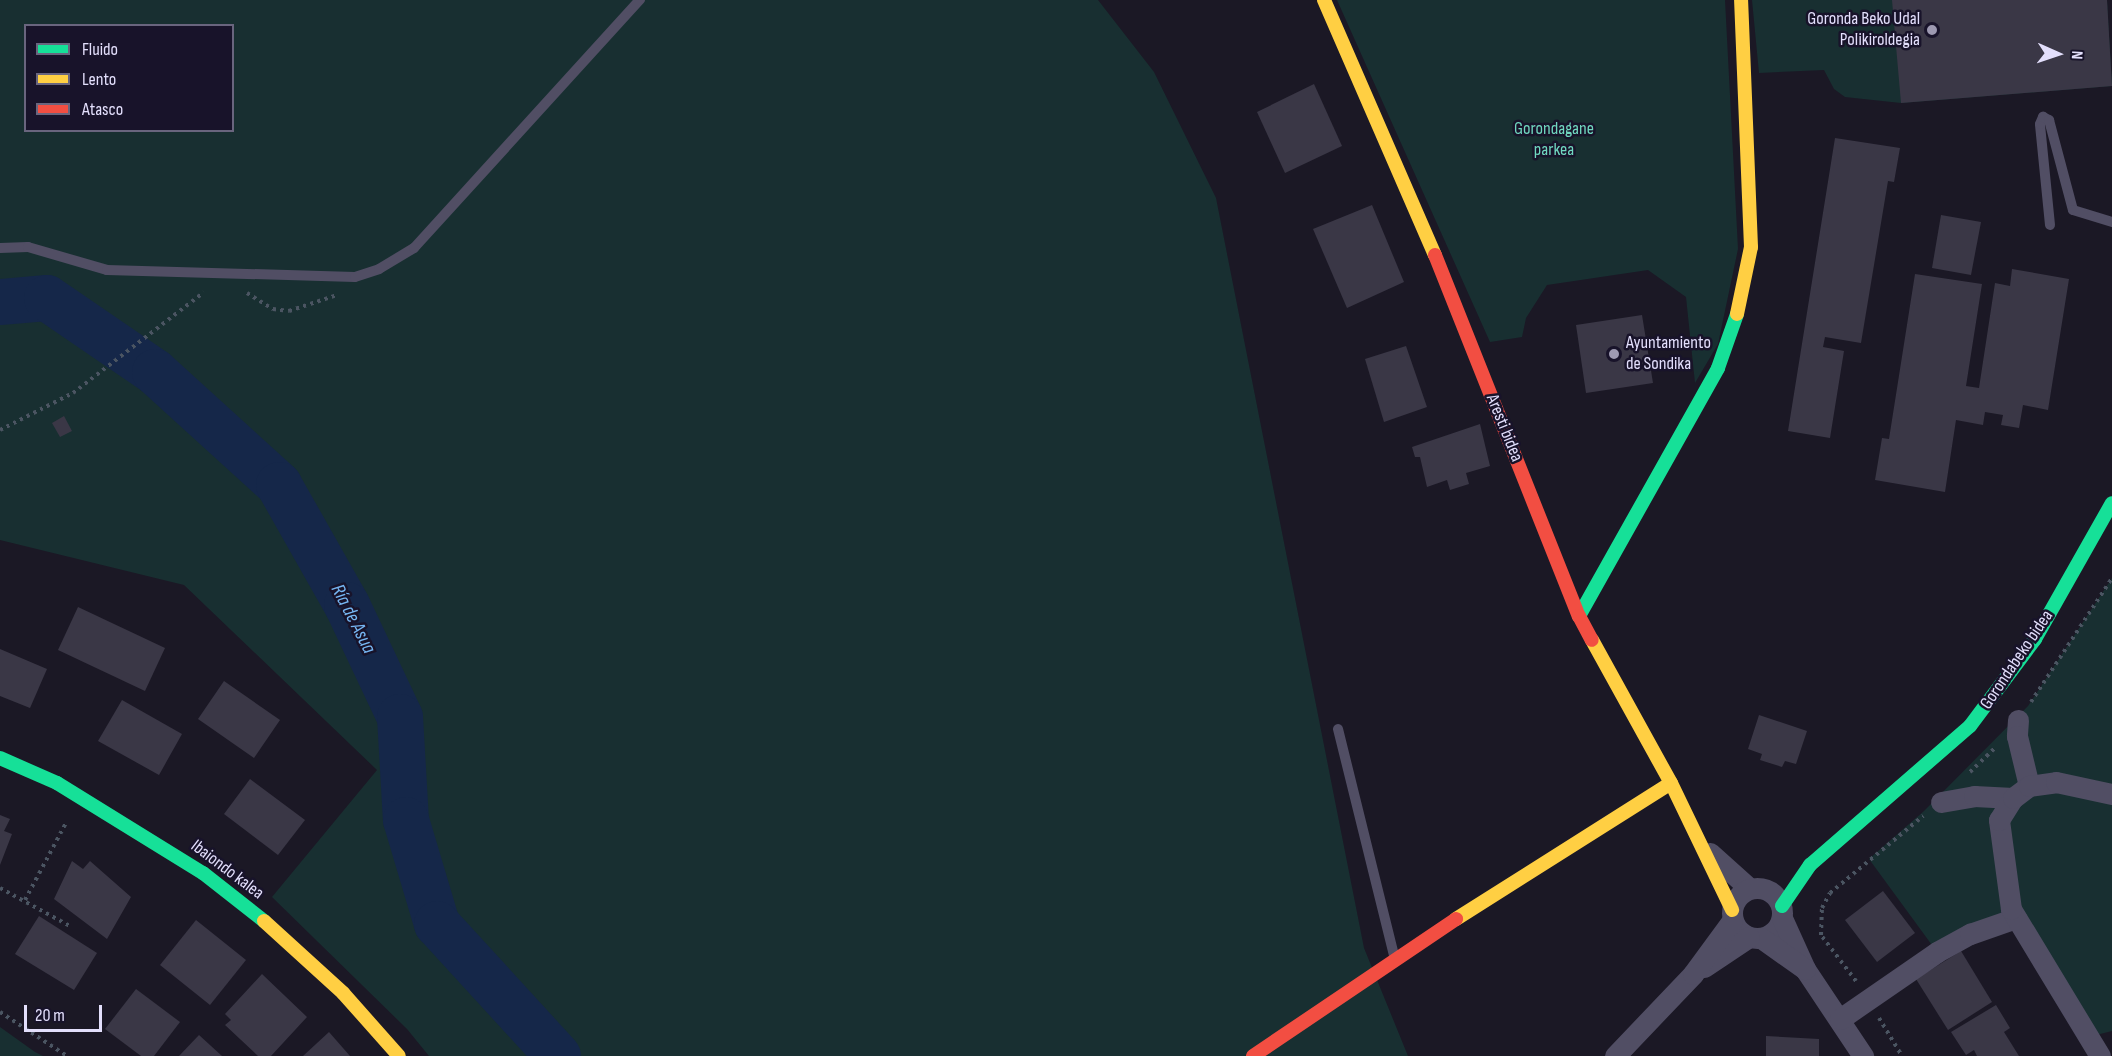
<!DOCTYPE html>
<html>
<head>
<meta charset="utf-8">
<style>
	body { margin:0 }
	#map { position:relative; width:2112px; height:1056px; overflow:hidden; background:#1b1825; font-family:"Sofia Sans Condensed",sans-serif }
	div>[style] { position:absolute }
	.green>* { inset:0; background:#182f31 }
	.river>* { height:46px; margin:-23px; padding:0 23px; transform-origin:23px; border-radius:23px; background:#152749 }
	.building>* { inset:0; background:#3a3746 }
	.path>* { height:4px; margin-top:-2px; transform-origin:0; background:repeating-linear-gradient(90deg,#4b5562 0 3px,transparent 0 7.5px) }
	.lane>* { height:10px; margin:-5px; padding:0 5px; transform-origin:5px; border-radius:5px; background:#514e64 }
	.street>* { height:21px; margin:-10.5px; padding:0 10.5px; transform-origin:10.5px; border-radius:10.5px; background:#514e64 }
	.street>.ring { margin:-10.5px; padding:0; box-sizing:content-box; background:none; border:21px solid #514e64; border-radius:50% }
	.fast>* { height:14px; margin:-7px; padding:0 7px; transform-origin:7px; border-radius:7px; background:#16e098 }
	.slow>* { height:14px; margin:-7px; padding:0 7px; transform-origin:7px; border-radius:7px; background:#ffcf43 }
	.jam>* { height:14px; margin:-7px; padding:0 7px; transform-origin:7px; border-radius:7px; background:#f24e42 }
	.dots>* { width:16px; height:16px; translate:-50% -50%; box-sizing:border-box; border:3px solid #18132a; border-radius:50% }
	span { translate:-50% -50%; white-space:nowrap; text-align:center; line-height:1.15; -webkit-text-stroke:5px #18132a; paint-order:stroke }
	.poi-label { font-size:18px; color:#e3dffc }
	.right { translate:-100% -50%; text-align:right }
	.left { translate:0 -50%; text-align:left }
	.park-label { font-size:18px; color:#70d8c0 }
	.street-label { font-size:18px; color:#e3dffc }
	.water-label { font-size:20px; color:#76b6f3; font-style:italic }
	.legend { position:absolute; left:24px; top:24px; width:210px; height:108px; box-sizing:border-box; background:#18132a; border:2px solid #69657e; margin:0; padding:8px 10px; list-style:none; font-size:18px; color:#e3dffc }
	.legend li { display:flex; align-items:center; gap:12px; height:30px }
	.legend b { width:30px; border:2px solid #69657e }
	.north { position:absolute; left:2028px; top:24px; width:60px; height:60px; -webkit-text-stroke:4px #18132a; paint-order:stroke; rotate:93deg; font-size:16px; font-weight:700; line-height:24px; text-align:center; color:#e3dffc }
	.north::after { content:''; display:block; margin:auto; width:21px; height:27px; background:#e3dffc; clip-path:polygon(50% 0,100% 100%,50% 72%,0 100%) }
	.scale { position:absolute; left:24px; top:1005px; width:78px; height:27px; box-sizing:border-box; border:3px solid #e3dffc; border-top:0; padding-left:8px; font-size:18px; line-height:21px; white-space:nowrap; color:#e3dffc; -webkit-text-stroke:4px #18132a; paint-order:stroke }
</style>
</head>
<body>
<div id="map">
	<div class="green">
		<i style="clip-path:polygon(evenodd,0 0,1098px 0,1154px 72px,1216px 198px,1364px 948px,1408px 1056px,429px 1056px,407px 1029px,272px 897px,377px 770px,184px 585px,0 540px,0 0,26px 26px,232px 26px,232px 130px,26px 130px,26px 26px)"></i>
		<i style="clip-path:polygon(1337px 0,1725px 0,1738px 249px,1718px 344px,1695px 383px,1686px 297px,1648px 270px,1547px 285px,1526px 318px,1522px 337px,1490px 342px)"></i>
		<i style="clip-path:polygon(1752px 0,2107px 0,2112px 86px,1901px 103px,1845px 97px,1834px 89px,1824px 70px,1759px 73px)"></i>
		<i style="clip-path:polygon(2112px 578px,2112px 1031px,2088px 1037px,2011px 909px,1937px 952px,1869px 859px,1924px 811px,2028px 706px)"></i>
		<i style="clip-path:polygon(0 1027px,35px 1052px,43px 1056px,0 1056px)"></i>
	</div>
	<div class="river">
		<i style="left:0;top:302px;width:47px;rotate:-4.9deg"></i>
		<i style="left:47px;top:298px;width:131px;rotate:34.4deg"></i>
		<i style="left:155px;top:372px;width:168px;rotate:42.3deg"></i>
		<i style="left:279px;top:485px;width:138px;rotate:60.5deg"></i>
		<i style="left:347px;top:605px;width:124px;rotate:64.7deg"></i>
		<i style="left:400px;top:717px;width:103px;rotate:86.7deg"></i>
		<i style="left:406px;top:820px;width:109px;rotate:73.4deg"></i>
		<i style="left:437px;top:924px;width:179px;rotate:47.5deg"></i>
	</div>
	<div class="building">
		<i style="clip-path:polygon(1892px 0,2107px 0,2112px 86px,1901px 103px)"></i>
		<i style="clip-path:polygon(1314px 84px,1342px 146px,1285px 173px,1257px 112px)"></i>
		<i style="clip-path:polygon(1835px 138px,1900px 148px,1894px 182px,1888px 181px,1861px 343px,1825px 337px,1823px 347px,1844px 351px,1830px 438px,1788px 431px)"></i>
		<i style="clip-path:polygon(1372px 205px,1404px 282px,1347px 308px,1313px 229px)"></i>
		<i style="clip-path:polygon(1941px 215px,1981px 222px,1971px 275px,1932px 268px)"></i>
		<i style="clip-path:polygon(2012px 269px,2069px 279px,2048px 410px,2023px 405px,2019px 428px,2001px 425px,2003px 415px,1985px 412px,1983px 425px,1956px 420px,1945px 492px,1875px 480px,1882px 438px,1889px 439px,1915px 274px,1982px 284px,1966px 386px,1979px 388px,1995px 283px,2010px 286px)"></i>
		<i style="clip-path:polygon(1642px 315px,1653px 383px,1586px 393px,1576px 325px)"></i>
		<i style="clip-path:polygon(1406px 346px,1427px 407px,1384px 422px,1365px 359px)"></i>
		<i style="clip-path:polygon(64px 416px,72px 431px,60px 437px,52px 423px)"></i>
		<i style="clip-path:polygon(1480px 424px,1490px 466px,1466px 473px,1469px 484px,1450px 490px,1447px 480px,1427px 487px,1420px 457px,1415px 457px,1412px 447px)"></i>
		<i style="clip-path:polygon(78px 607px,165px 648px,145px 691px,58px 650px)"></i>
		<i style="clip-path:polygon(0 649px,47px 669px,30px 708px,0 696px)"></i>
		<i style="clip-path:polygon(224px 681px,280px 720px,254px 758px,198px 719px)"></i>
		<i style="clip-path:polygon(122px 700px,182px 734px,159px 775px,98px 741px)"></i>
		<i style="clip-path:polygon(1759px 715px,1807px 731px,1796px 764px,1785px 761px,1782px 767px,1760px 760px,1762px 754px,1748px 749px)"></i>
		<i style="clip-path:polygon(250px 779px,305px 820px,278px 855px,224px 814px)"></i>
		<i style="clip-path:polygon(0 815px,10px 819px,4px 831px,12px 834px,0 865px)"></i>
		<i style="clip-path:polygon(72px 861px,83px 869px,90px 861px,131px 897px,107px 939px,54px 899px)"></i>
		<i style="clip-path:polygon(1883px 891px,1915px 933px,1877px 962px,1845px 920px)"></i>
		<i style="clip-path:polygon(39px 916px,97px 953px,74px 990px,15px 954px)"></i>
		<i style="clip-path:polygon(196px 920px,246px 960px,210px 1005px,160px 965px)"></i>
		<i style="clip-path:polygon(1961px 951px,1992px 1002px,1948px 1030px,1916px 979px)"></i>
		<i style="clip-path:polygon(262px 974px,307px 1017px,271px 1056px,258px 1056px,225px 1025px,231px 1020px,225px 1014px)"></i>
		<i style="clip-path:polygon(136px 989px,180px 1022px,154px 1056px,141px 1056px,105px 1029px)"></i>
		<i style="clip-path:polygon(1996px 1005px,2010px 1028px,2004px 1032px,2019px 1056px,1977px 1056px,1974px 1050px,1966px 1055px,1951px 1032px)"></i>
		<i style="clip-path:polygon(329px 1032px,350px 1056px,303px 1056px)"></i>
		<i style="clip-path:polygon(199px 1035px,222px 1056px,179px 1056px)"></i>
		<i style="clip-path:polygon(1766px 1036px,1819px 1039px,1819px 1056px,1766px 1056px)"></i>
	</div>
	<div class="path">
		<i style="left:247px;top:293px;width:31px;rotate:32deg"></i>
		<i style="left:273px;top:309px;width:16px;rotate:7deg"></i>
		<i style="left:289px;top:311px;width:51px;rotate:-18.4deg"></i>
		<i style="left:0;top:430px;width:82px;rotate:-26.9deg"></i>
		<i style="left:73px;top:393px;width:165px;rotate:-37.6deg"></i>
		<i style="left:2031px;top:702px;width:148px;rotate:-56.8deg"></i>
		<i style="left:1970px;top:772px;width:35px;rotate:-44deg"></i>
		<i style="left:0;top:888px;width:80px;rotate:28.5deg"></i>
		<i style="left:25px;top:900px;width:89px;rotate:-62deg"></i>
		<i style="left:1856px;top:981px;width:58px;rotate:-127.3deg"></i>
		<i style="left:1821px;top:935px;width:27px;rotate:-88deg"></i>
		<i style="left:1822px;top:908px;width:17px;rotate:-62deg"></i>
		<i style="left:1830px;top:893px;width:121px;rotate:-39.6deg"></i>
		<i style="left:0;top:1012px;width:80px;rotate:33.3deg"></i>
		<i style="left:1879px;top:1018px;width:44px;rotate:58.8deg"></i>
	</div>
	<div class="lane">
		<i style="left:2050px;top:225px;width:101px;rotate:-95.7deg"></i>
		<i style="left:2040px;top:124px;width:8px;rotate:-67deg"></i>
		<i style="left:2043px;top:117px;width:7px;rotate:27deg"></i>
		<i style="left:2049px;top:120px;width:93px;rotate:75.1deg"></i>
		<i style="left:2073px;top:210px;width:41px;rotate:17.1deg"></i>
		<i style="left:0;top:248px;width:28px;rotate:-2deg"></i>
		<i style="left:28px;top:247px;width:82px;rotate:16.2deg"></i>
		<i style="left:107px;top:270px;width:248px;rotate:1.6deg"></i>
		<i style="left:355px;top:277px;width:25px;rotate:-18deg"></i>
		<i style="left:379px;top:269px;width:41px;rotate:-31deg"></i>
		<i style="left:414px;top:248px;width:336px;rotate:-47.7deg"></i>
		<i style="left:1338px;top:729px;width:233px;rotate:76.1deg"></i>
	</div>
	<div class="street">
		<i style="left:2018px;top:720px;width:16px;rotate:94deg"></i>
		<i style="left:2017px;top:736px;width:51px;rotate:76.5deg"></i>
		<i style="left:1941px;top:802px;width:34px;rotate:-10deg"></i>
		<i style="left:1974px;top:796px;width:39px;rotate:3deg"></i>
		<i style="left:1710px;top:853px;width:52px;rotate:41.9deg"></i>
		<i class="ring" style="left:1732px;top:888px;width:29px;height:29px"></i>
		<i style="left:1782px;top:918px;width:56px;rotate:65.7deg"></i>
		<i style="left:1805px;top:969px;width:105px;rotate:56.3deg"></i>
		<i style="left:1761px;top:938px;width:54px;rotate:35.2deg"></i>
		<i style="left:1704px;top:967px;width:54px;rotate:-33.7deg"></i>
		<i style="left:1840px;top:1019px;width:118px;rotate:-34.6deg"></i>
		<i style="left:1937px;top:952px;width:38px;rotate:-29deg"></i>
		<i style="left:1970px;top:934px;width:49px;rotate:-19.2deg"></i>
		<i style="left:1615px;top:1056px;width:113px;rotate:-46.4deg"></i>
		<i style="left:1693px;top:974px;width:66px;rotate:-53.7deg"></i>
		<i style="left:2100px;top:1056px;width:172px;rotate:-121.2deg"></i>
		<i style="left:2011px;top:909px;width:90px;rotate:-97.7deg"></i>
		<i style="left:1999px;top:820px;width:26px;rotate:-58deg"></i>
		<i style="left:2013px;top:798px;width:20px;rotate:-37deg"></i>
		<i style="left:2029px;top:786px;width:27px;rotate:-8deg"></i>
		<i style="left:2056px;top:782px;width:57px;rotate:12.1deg"></i>
	</div>
	<div class="fast">
		<i style="left:1579px;top:616px;width:284px;rotate:-60.7deg"></i>
		<i style="left:1718px;top:368px;width:57px;rotate:-70.6deg"></i>
		<i style="left:0;top:758px;width:62px;rotate:23.7deg"></i>
		<i style="left:57px;top:783px;width:172px;rotate:31.7deg"></i>
		<i style="left:203px;top:873px;width:78px;rotate:38.2deg"></i>
		<i style="left:1782px;top:906px;width:50px;rotate:-55.7deg"></i>
		<i style="left:1810px;top:865px;width:212px;rotate:-41deg"></i>
		<i style="left:1970px;top:726px;width:109px;rotate:-53.2deg"></i>
		<i style="left:2035px;top:639px;width:156px;rotate:-60.5deg"></i>
	</div>
	<div class="slow">
		<i style="left:1324px;top:0;width:278px;rotate:66.5deg"></i>
		<i style="left:1737px;top:314px;width:68px;rotate:-78.2deg"></i>
		<i style="left:1751px;top:247px;width:247px;rotate:-92.3deg"></i>
		<i style="left:1592px;top:640px;width:163px;rotate:61.1deg"></i>
		<i style="left:1671px;top:783px;width:141px;rotate:64.3deg"></i>
		<i style="left:1456px;top:919px;width:254px;rotate:-32.3deg"></i>
		<i style="left:264px;top:921px;width:107px;rotate:42.3deg"></i>
		<i style="left:343px;top:993px;width:84px;rotate:48.4deg"></i>
	</div>
	<div class="jam">
		<i style="left:1435px;top:255px;width:389px;rotate:68.3deg"></i>
		<i style="left:1579px;top:616px;width:27px;rotate:62deg"></i>
		<i style="left:1253px;top:1056px;width:245px;rotate:-34deg"></i>
	</div>
	<div class="dots">
		<i style="left:1932px;top:30px;background:#9d99b1"></i>
		<i style="left:1614px;top:354px;background:#9d99b1"></i>
	</div>
	<div class="poi-label">
		<span class="right" style="left:1920px;top:30px">Goronda Beko Udal<br>Polikiroldegia</span>
		<span class="left" style="left:1626px;top:354px">Ayuntamiento<br>de Sondika</span>
	</div>
	<div class="park-label">
		<span style="left:1554px;top:140px">Gorondagane<br>parkea</span>
	</div>
	<div class="street-label">
		<span style="left:1504px;top:428px;rotate:68deg">Aresti bidea</span>
		<span style="left:2017px;top:660px;rotate:-56deg">Gorondabeko bidea</span>
		<span style="left:227px;top:870px;rotate:37deg">Ibaiondo kalea</span>
	</div>
	<div class="water-label">
		<span style="left:353px;top:619px;rotate:63deg">Ría de Asua</span>
	</div>
	<ul class="legend">
	<li><b style="height:8px;background:#16e098"></b>Fluido</li>
	<li><b style="height:8px;background:#ffcf43"></b>Lento</li>
	<li><b style="height:8px;background:#f24e42"></b>Atasco</li>
	</ul>
	<div class="north">N</div>
	<div class="scale">20 m</div>
</div>
</body>
</html>
